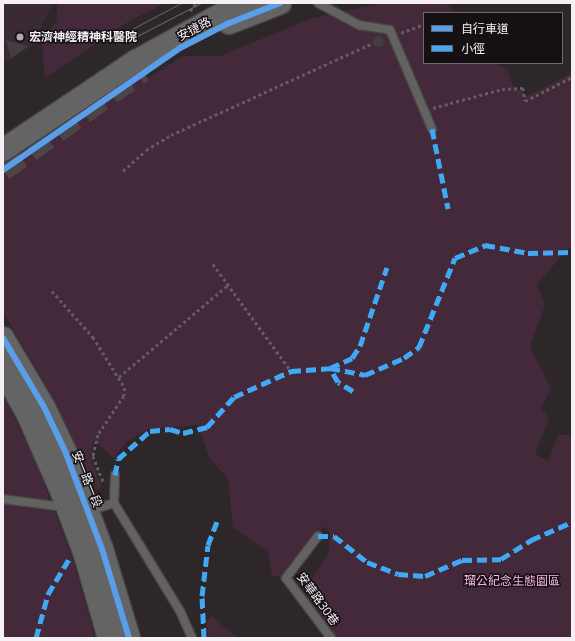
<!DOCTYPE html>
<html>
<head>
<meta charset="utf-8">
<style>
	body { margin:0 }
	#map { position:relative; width:575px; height:641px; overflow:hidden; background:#2d272a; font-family:"Open Sans","Noto Sans TC",sans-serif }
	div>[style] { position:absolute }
	.built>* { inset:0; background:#392a34 }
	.green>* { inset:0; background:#43293a }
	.building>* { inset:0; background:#423e40 }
	.round { border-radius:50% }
	.secondary-tunnel>* { height:22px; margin-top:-11px; transform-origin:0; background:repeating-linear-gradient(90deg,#4b4548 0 22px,transparent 0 33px) }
	.path>* { height:2.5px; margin-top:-1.25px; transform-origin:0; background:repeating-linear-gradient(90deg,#605e60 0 3px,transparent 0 6px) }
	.roads { filter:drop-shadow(1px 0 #484446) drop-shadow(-1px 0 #484446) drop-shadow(0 1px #484446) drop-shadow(0 -1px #484446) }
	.lane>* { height:8px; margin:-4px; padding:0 4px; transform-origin:4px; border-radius:4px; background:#626261 }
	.secondary>* { height:22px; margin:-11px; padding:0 11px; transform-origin:11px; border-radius:11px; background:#646464 }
	.tram>* { height:1px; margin:-0.5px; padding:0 0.5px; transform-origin:0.5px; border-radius:0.5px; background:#666365 }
	.quiet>* { height:5px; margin-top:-2.5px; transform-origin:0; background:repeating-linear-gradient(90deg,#3fa9f5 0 10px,transparent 0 15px) }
	.cycleway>* { height:6px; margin:-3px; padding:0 3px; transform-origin:3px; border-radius:3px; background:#5a9eea }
	.dots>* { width:11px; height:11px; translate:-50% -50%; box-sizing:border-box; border:2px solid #141013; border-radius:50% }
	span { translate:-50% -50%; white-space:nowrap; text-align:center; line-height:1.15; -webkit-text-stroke:3px #141013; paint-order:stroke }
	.street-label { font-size:12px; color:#f6eff3 }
	.poi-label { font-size:12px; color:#f6eff3; font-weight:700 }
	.left { translate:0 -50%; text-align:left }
	.park-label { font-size:12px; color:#feb6e3 }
	.frame { position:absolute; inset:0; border:4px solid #f6eff3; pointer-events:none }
	.legend { position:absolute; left:423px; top:12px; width:140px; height:52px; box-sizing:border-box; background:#141013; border:1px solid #6e696d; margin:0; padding:5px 7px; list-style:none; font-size:12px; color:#f6eff3 }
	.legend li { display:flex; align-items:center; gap:8px; height:20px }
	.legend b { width:20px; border:1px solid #6e696d }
</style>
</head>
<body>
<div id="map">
	<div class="built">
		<i style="clip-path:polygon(3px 3px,53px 3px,31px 47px,5px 62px)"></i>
	</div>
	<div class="green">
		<i style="clip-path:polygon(57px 3px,165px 3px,128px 22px,45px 78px,42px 45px,57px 19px)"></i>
		<i style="clip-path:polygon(384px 3px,447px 3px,454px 13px,424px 13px,424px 63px,495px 63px,507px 70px,513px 85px,527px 96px,572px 73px,572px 248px,567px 249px,537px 285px,545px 305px,530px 347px,551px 388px,541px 408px,549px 418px,535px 454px,548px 461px,558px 435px,572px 435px,572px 638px,337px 638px,304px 590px,328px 555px,330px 533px,324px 526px,283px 577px,272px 575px,268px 552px,233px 527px,228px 479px,209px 457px,198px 425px,148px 429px,128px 441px,113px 458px,94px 439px,90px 456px,102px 487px,96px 490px,55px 401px,3px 312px,3px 159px,139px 64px,148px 78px,183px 56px,220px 56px,313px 18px)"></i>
		<i style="clip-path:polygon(3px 394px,37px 465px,73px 560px,95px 638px,3px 638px)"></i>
		<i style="clip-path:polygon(210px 615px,238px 638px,211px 638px,205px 631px)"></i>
	</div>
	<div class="building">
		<i class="round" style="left:372.5px;top:35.5px;width:11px;height:11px"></i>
		<i style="clip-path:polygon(6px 40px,28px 46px,11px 59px)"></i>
	</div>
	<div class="secondary-tunnel">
		<i style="left:3px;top:170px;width:171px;rotate:-35.3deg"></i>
	</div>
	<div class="path">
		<i style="left:190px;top:11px;width:10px;rotate:-53deg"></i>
		<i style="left:401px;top:33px;width:25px;rotate:-21deg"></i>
		<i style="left:433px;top:108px;width:72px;rotate:-15.4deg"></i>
		<i style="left:502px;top:89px;width:21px;rotate:-3deg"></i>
		<i style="left:523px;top:88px;width:13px;rotate:81deg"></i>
		<i style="left:525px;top:101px;width:53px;rotate:-27.1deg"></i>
		<i style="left:123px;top:171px;width:31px;rotate:-42deg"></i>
		<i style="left:146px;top:150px;width:29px;rotate:-31deg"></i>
		<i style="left:171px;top:135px;width:222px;rotate:-24.5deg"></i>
		<i style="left:213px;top:264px;width:132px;rotate:53.9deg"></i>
		<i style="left:52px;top:291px;width:62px;rotate:48.3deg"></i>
		<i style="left:93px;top:337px;width:60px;rotate:57.9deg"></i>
		<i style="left:125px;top:388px;width:8px;rotate:97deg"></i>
		<i style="left:124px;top:396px;width:47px;rotate:123.7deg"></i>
		<i style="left:98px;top:435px;width:22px;rotate:103deg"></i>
		<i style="left:93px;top:456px;width:29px;rotate:68deg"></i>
		<i style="left:119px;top:377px;width:143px;rotate:-40.2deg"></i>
	</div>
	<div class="roads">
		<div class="lane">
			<i style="left:318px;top:3px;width:47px;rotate:28.2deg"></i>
			<i style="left:359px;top:25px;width:31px;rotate:9deg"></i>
			<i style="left:390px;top:30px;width:108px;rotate:67deg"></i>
			<i style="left:115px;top:475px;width:28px;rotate:92deg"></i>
			<i style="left:114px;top:503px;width:127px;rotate:58.6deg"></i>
			<i style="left:180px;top:611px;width:30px;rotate:66deg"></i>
			<i style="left:3px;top:499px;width:62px;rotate:7.5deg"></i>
			<i style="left:89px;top:511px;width:26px;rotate:-18deg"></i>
			<i style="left:318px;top:536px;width:53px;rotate:127.3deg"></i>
			<i style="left:286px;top:578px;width:75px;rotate:53.1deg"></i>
		</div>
		<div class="secondary">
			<i style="left:229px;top:23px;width:55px;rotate:-21.4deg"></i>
			<i style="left:3px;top:150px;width:160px;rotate:-33.8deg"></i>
			<i style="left:136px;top:61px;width:121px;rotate:-28.7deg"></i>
			<i style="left:3px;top:338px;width:80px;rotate:59.3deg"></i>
			<i style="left:44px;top:407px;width:49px;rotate:64.5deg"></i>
			<i style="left:65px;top:451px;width:105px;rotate:69.3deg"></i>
			<i style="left:102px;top:549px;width:93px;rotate:73.1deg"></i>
			<i style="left:3px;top:370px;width:51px;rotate:60.9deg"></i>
			<i style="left:28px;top:415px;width:85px;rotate:66.4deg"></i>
			<i style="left:62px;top:493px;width:66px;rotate:69.6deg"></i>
			<i style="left:85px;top:555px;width:86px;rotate:73.9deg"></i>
		</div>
	</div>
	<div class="tram">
		<i style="left:130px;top:30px;width:58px;rotate:-27.9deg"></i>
		<i style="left:135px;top:37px;width:74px;rotate:-27.3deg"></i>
	</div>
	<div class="quiet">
		<i style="left:432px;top:129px;width:81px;rotate:78.6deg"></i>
		<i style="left:353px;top:391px;width:17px;rotate:-149deg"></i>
		<i style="left:338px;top:382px;width:16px;rotate:-120deg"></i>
		<i style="left:330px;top:368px;width:24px;rotate:-24deg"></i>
		<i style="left:352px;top:358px;width:14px;rotate:-56deg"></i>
		<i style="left:360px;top:346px;width:83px;rotate:-71.1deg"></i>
		<i style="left:115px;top:475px;width:16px;rotate:-79deg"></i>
		<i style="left:118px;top:459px;width:43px;rotate:-41.2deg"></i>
		<i style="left:150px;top:431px;width:20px;rotate:-6deg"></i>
		<i style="left:170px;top:429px;width:14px;rotate:17deg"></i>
		<i style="left:183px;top:433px;width:25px;rotate:-14deg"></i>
		<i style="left:207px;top:427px;width:40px;rotate:-48deg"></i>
		<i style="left:234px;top:397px;width:63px;rotate:-24.5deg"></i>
		<i style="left:291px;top:371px;width:39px;rotate:-4deg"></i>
		<i style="left:330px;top:368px;width:36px;rotate:11deg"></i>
		<i style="left:365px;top:375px;width:43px;rotate:-23.6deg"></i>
		<i style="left:404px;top:358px;width:19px;rotate:-36deg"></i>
		<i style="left:419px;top:347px;width:96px;rotate:-68deg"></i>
		<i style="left:455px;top:258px;width:33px;rotate:-23deg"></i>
		<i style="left:485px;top:245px;width:44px;rotate:10.5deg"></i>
		<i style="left:528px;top:253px;width:44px;rotate:-1.3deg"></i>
		<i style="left:318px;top:536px;width:16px"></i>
		<i style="left:334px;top:536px;width:42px;rotate:38.2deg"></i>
		<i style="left:367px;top:562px;width:33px;rotate:21deg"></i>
		<i style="left:398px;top:574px;width:27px;rotate:4deg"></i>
		<i style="left:425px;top:576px;width:40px;rotate:-23.4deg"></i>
		<i style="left:462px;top:560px;width:39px;rotate:-1deg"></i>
		<i style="left:501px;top:559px;width:36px;rotate:-32deg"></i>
		<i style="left:531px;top:540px;width:45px;rotate:-23.7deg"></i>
		<i style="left:36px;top:638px;width:46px;rotate:-74.7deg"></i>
		<i style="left:48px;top:594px;width:41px;rotate:-59deg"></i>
		<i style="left:204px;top:638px;width:42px;rotate:-92.7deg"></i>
		<i style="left:202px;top:596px;width:51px;rotate:-83.3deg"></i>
		<i style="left:208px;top:545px;width:26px;rotate:-69deg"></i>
	</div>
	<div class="cycleway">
		<i style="left:3px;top:170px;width:215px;rotate:-34.6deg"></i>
		<i style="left:180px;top:48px;width:53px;rotate:-27.1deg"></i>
		<i style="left:227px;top:24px;width:57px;rotate:-21.6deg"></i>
		<i style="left:3px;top:338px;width:80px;rotate:59.3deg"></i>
		<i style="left:44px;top:407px;width:49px;rotate:64.5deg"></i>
		<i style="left:65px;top:451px;width:105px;rotate:69.3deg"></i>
		<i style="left:102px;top:549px;width:93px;rotate:73.1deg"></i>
	</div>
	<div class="dots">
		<i style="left:20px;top:37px;background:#b0a9ad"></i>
	</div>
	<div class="street-label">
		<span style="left:194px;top:29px;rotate:-28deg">安捷路</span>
		<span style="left:87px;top:479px;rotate:68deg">安一路一段</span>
		<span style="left:318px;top:599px;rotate:54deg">安華路30巷</span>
	</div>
	<div class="poi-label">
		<span class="left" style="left:29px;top:37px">宏濟神經精神科醫院</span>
	</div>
	<div class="park-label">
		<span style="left:512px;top:581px">瑠公紀念生態園區</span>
	</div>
	<div class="frame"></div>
	<ul class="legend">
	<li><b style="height:5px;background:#5a9eea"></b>自行車道</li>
	<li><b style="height:5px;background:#3fa9f5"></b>小徑</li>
	</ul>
</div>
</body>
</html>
